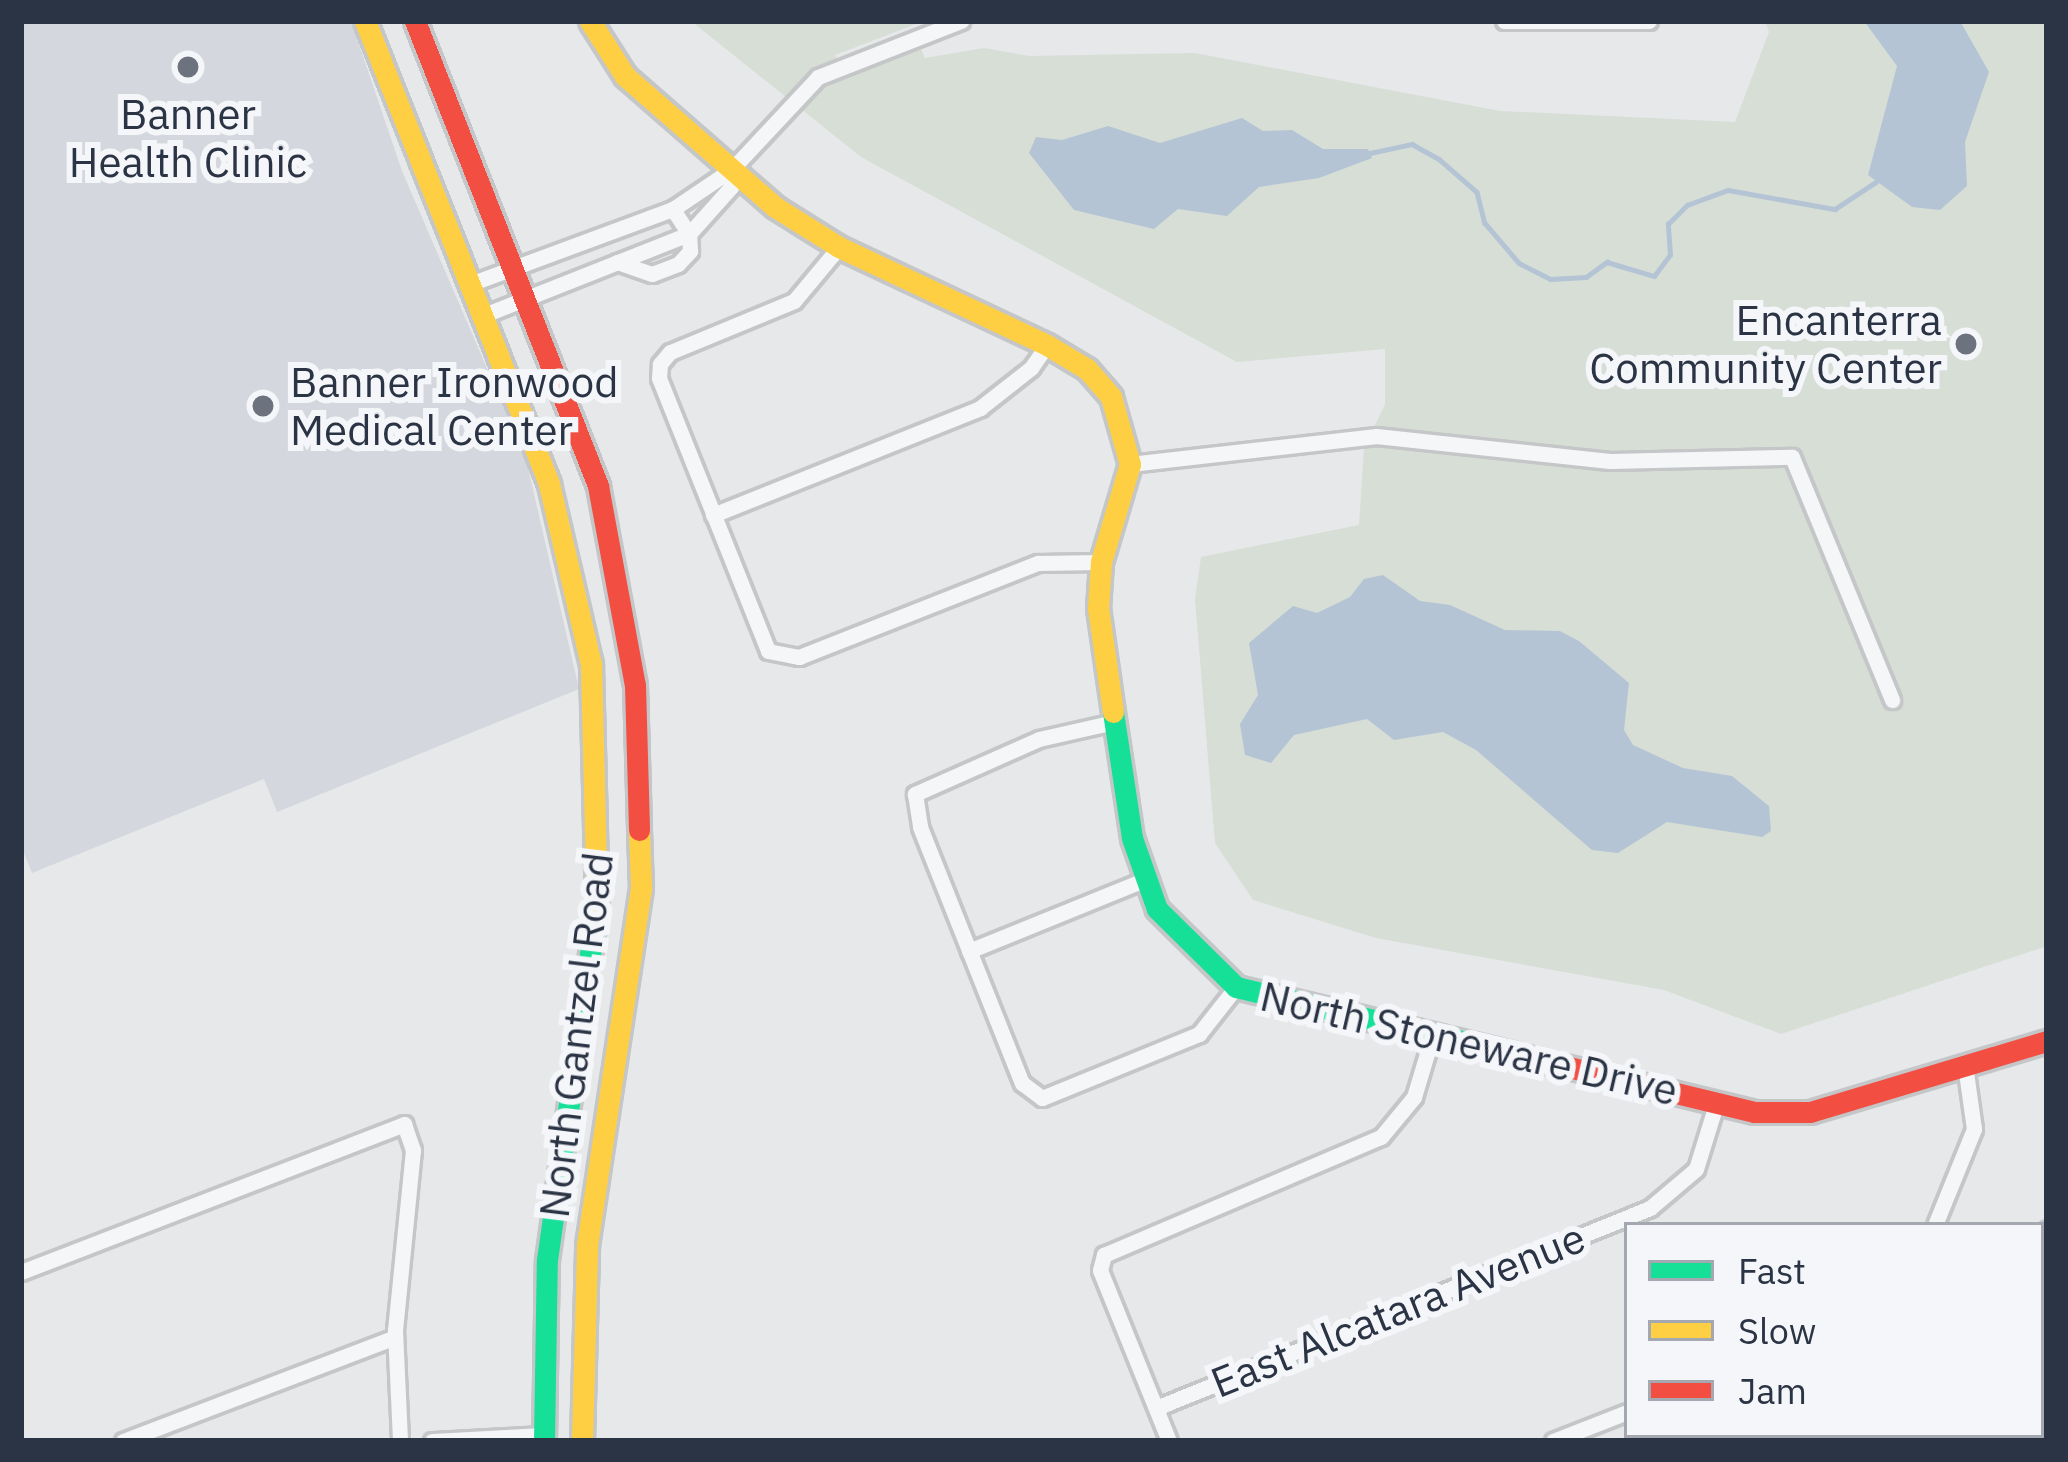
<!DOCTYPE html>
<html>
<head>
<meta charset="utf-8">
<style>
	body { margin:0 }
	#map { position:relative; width:2068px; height:1462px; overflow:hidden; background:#e6e8ea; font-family:"IBM Plex Sans",sans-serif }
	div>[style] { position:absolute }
	.built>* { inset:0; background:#d4d7dd }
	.green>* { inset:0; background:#d6ded6 }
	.water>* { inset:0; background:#b4c4d5 }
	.stream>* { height:4.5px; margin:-2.25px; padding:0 2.25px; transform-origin:2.25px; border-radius:2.25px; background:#b4c4d5 }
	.roads { filter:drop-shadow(3px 0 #c4c6c8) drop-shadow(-3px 0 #c4c6c8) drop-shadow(0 3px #c4c6c8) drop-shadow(0 -3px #c4c6c8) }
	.street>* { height:15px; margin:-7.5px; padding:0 7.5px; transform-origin:7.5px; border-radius:7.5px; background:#f5f6f7 }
	.fast>* { height:21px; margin:-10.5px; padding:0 10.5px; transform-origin:10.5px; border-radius:10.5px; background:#16e098 }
	.slow>* { height:21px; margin:-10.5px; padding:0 10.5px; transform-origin:10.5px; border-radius:10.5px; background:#ffcf43 }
	.jam>* { height:21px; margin:-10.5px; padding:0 10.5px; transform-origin:10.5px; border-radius:10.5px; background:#f24e42 }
	.dots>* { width:33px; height:33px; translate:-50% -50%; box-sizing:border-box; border:6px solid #f4f6f9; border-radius:50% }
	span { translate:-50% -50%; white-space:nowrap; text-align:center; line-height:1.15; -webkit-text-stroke:12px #f4f6f9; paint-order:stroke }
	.poi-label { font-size:42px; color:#2b3445 }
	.right { translate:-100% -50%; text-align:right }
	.left { translate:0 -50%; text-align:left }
	.street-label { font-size:42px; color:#2b3445 }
	.frame { position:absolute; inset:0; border:24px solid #2b3445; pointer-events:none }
	.legend { position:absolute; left:1624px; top:1222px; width:420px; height:216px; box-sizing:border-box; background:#f4f6f9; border:3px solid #a4a8b1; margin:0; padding:15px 21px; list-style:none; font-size:36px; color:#2b3445 }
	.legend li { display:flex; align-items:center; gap:24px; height:60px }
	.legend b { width:60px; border:3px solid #a4a8b1 }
</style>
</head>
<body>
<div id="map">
	<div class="built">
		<i style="clip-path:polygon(21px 21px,351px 21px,402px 171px,526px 459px,579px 689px,277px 812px,264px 779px,32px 873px,21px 846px)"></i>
	</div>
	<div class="green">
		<i style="clip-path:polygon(691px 21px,924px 21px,835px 55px,846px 73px,920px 47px,925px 58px,984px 48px,1029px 56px,1195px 53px,1500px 111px,1735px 122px,1769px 32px,1765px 21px,2047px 21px,2047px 946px,1781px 1034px,1664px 990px,1376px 938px,1253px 900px,1215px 843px,1195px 599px,1201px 557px,1359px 525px,1364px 449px,1385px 404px,1385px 349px,1237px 362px,861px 157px)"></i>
	</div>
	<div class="water">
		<i style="clip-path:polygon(1864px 21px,1960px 21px,1989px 72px,1965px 142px,1967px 186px,1940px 210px,1912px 207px,1868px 175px,1897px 66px)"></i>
		<i style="clip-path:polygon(1242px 118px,1263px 131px,1292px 130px,1323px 149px,1368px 149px,1372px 158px,1319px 178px,1259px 187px,1227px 216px,1178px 209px,1154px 229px,1074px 210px,1029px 153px,1036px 137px,1062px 140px,1108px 126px,1160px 143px)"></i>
		<i style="clip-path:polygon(1383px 575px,1420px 601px,1450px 605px,1505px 630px,1560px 631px,1579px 641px,1629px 683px,1624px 730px,1633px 745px,1683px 768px,1732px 776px,1769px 806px,1771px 831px,1762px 837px,1667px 822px,1618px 853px,1592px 850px,1476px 750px,1443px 732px,1394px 740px,1367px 719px,1294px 735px,1271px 763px,1245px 755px,1240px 724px,1258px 695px,1249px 643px,1293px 606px,1317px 613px,1350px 597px,1364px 579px)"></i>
	</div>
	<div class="stream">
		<i style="left:1370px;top:153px;width:43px;rotate:-12.1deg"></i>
		<i style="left:1412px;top:144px;width:31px;rotate:29deg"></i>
		<i style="left:1439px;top:159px;width:50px;rotate:41deg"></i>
		<i style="left:1477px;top:192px;width:32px;rotate:76deg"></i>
		<i style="left:1485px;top:223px;width:52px;rotate:49.6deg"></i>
		<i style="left:1519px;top:263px;width:35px;rotate:27deg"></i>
		<i style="left:1550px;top:279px;width:36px;rotate:-3deg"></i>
		<i style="left:1586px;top:277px;width:26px;rotate:-36deg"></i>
		<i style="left:1607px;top:262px;width:49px;rotate:16.6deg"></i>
		<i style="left:1654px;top:276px;width:26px;rotate:-53deg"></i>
		<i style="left:1670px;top:255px;width:31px;rotate:-94deg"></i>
		<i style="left:1668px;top:224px;width:27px;rotate:-45deg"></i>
		<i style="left:1687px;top:205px;width:44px;rotate:-20.1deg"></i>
		<i style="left:1728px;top:190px;width:109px;rotate:10.1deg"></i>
		<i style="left:1835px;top:209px;width:49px;rotate:-33.4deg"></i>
	</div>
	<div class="roads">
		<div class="street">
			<i style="left:1504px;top:21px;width:145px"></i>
			<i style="left:839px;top:247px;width:70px;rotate:129.8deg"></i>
			<i style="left:794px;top:301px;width:134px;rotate:157.6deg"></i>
			<i style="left:670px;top:352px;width:16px;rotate:130deg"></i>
			<i style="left:660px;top:364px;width:14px;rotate:94deg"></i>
			<i style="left:659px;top:378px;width:294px;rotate:68.2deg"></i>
			<i style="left:768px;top:651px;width:32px;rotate:11deg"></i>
			<i style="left:799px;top:657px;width:257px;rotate:-21.5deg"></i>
			<i style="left:1038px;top:563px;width:63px;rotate:-0.9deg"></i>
			<i style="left:617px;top:262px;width:37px;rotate:19deg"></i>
			<i style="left:652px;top:274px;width:28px;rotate:-21deg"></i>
			<i style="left:678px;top:264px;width:18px;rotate:-47deg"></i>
			<i style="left:690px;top:251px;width:17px;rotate:-93deg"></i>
			<i style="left:689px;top:234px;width:30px;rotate:-123deg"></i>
			<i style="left:470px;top:284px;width:216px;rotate:-20.3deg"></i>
			<i style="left:673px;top:209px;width:71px;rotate:-34.1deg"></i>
			<i style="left:732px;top:169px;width:126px;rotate:-46.9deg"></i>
			<i style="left:818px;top:77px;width:154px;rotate:-21.4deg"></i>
			<i style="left:484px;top:315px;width:220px;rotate:-21.6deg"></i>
			<i style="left:689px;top:234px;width:63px;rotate:-48.2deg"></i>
			<i style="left:731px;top:187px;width:18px;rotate:-87deg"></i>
			<i style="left:1130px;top:464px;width:248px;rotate:-6.5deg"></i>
			<i style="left:1376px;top:436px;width:235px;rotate:6.1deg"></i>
			<i style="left:1610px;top:461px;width:182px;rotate:-1.3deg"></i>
			<i style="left:1792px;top:457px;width:263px;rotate:67.6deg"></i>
			<i style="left:713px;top:515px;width:288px;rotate:-21.8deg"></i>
			<i style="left:980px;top:408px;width:65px;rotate:-38.1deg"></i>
			<i style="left:1031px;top:368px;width:28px;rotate:-55deg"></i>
			<i style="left:1114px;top:722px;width:77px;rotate:167.2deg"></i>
			<i style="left:1039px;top:739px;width:136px;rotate:156.1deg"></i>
			<i style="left:915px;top:794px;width:33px;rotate:81deg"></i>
			<i style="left:920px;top:827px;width:276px;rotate:68.3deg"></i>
			<i style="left:1022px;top:1083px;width:25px;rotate:37deg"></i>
			<i style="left:1042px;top:1098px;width:170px;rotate:-22.2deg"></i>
			<i style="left:1199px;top:1034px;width:60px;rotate:-51.8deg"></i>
			<i style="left:969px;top:951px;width:189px;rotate:-22.1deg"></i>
			<i style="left:1935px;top:1225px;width:104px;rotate:-67.9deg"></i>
			<i style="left:1974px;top:1129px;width:65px;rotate:-98deg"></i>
			<i style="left:2041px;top:1242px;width:14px;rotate:-65deg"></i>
			<i style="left:21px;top:1272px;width:411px;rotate:-21.1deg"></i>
			<i style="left:404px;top:1124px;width:28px;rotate:71deg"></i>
			<i style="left:413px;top:1150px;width:181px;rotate:95.7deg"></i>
			<i style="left:395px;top:1330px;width:111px;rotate:87.4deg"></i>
			<i style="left:2041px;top:1309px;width:20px;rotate:-72deg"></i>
			<i style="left:1156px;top:1408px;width:533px;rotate:-22.04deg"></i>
			<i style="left:1650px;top:1208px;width:60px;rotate:-40.3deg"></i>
			<i style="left:1696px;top:1169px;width:71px;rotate:-72.8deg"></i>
			<i style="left:1890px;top:1439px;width:92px;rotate:1.2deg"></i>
			<i style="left:123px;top:1441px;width:291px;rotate:-20.9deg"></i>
			<i style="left:432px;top:1441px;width:112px;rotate:-3.1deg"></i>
			<i style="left:1169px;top:1441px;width:184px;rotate:-112deg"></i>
			<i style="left:1100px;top:1270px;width:16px;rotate:-75deg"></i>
			<i style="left:1104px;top:1255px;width:301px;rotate:-23.1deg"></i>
			<i style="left:1381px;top:1137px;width:52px;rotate:-50.5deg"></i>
			<i style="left:1414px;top:1097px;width:63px;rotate:-73.3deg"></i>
			<i style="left:1553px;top:1441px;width:79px;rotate:-21.4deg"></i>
			<i style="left:1996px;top:1441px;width:6px;rotate:-90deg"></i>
			<i style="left:2017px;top:1441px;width:6px;rotate:-81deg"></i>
		</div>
		<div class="fast">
			<i style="left:1113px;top:712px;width:127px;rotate:81.4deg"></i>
			<i style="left:1132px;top:838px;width:75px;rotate:70.6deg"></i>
			<i style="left:1157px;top:909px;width:111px;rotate:44.6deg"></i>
			<i style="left:1236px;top:987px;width:265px;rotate:13.5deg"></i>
			<i style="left:544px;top:1441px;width:181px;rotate:-89.1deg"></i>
			<i style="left:547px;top:1260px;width:359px;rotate:-82deg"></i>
		</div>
		<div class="slow">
			<i style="left:365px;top:21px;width:498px;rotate:68.3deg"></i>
			<i style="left:549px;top:484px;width:186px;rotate:76.9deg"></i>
			<i style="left:591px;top:665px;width:239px;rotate:88.6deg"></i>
			<i style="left:590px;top:21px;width:65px;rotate:57.5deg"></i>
			<i style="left:625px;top:76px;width:199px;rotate:41.1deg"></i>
			<i style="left:775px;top:207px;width:75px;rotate:32deg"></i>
			<i style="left:839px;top:247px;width:230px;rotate:25.2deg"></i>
			<i style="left:1047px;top:345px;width:47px;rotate:31deg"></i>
			<i style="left:1087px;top:369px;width:37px;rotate:49deg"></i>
			<i style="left:1111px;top:397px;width:70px;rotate:74.2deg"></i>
			<i style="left:1130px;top:464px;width:102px;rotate:106.5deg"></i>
			<i style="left:1101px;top:562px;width:46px;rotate:93.7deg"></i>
			<i style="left:1098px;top:608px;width:105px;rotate:81.8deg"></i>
			<i style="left:582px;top:1441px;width:196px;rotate:-88.5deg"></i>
			<i style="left:587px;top:1245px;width:361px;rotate:-81.4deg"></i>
			<i style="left:641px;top:888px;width:58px;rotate:-92deg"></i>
		</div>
		<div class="jam">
			<i style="left:415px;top:21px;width:500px;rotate:68.5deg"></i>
			<i style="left:598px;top:486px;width:202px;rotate:79.5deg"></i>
			<i style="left:635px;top:685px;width:145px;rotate:88.4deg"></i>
			<i style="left:1494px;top:1049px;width:268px;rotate:13.6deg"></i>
			<i style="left:1754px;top:1112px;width:56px"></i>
			<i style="left:1810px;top:1112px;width:247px;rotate:-16.7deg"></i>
		</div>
	</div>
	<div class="dots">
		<i style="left:188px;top:67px;background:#6c737f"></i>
		<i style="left:1966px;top:344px;background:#6c737f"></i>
		<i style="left:263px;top:406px;background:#6c737f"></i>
	</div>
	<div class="poi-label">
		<span style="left:188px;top:138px">Banner<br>Health Clinic</span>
		<span class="right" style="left:1942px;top:344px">Encanterra<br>Community Center</span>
		<span class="left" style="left:290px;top:406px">Banner Ironwood<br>Medical Center</span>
	</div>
	<div class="street-label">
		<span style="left:576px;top:1035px;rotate:-83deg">North Gantzel Road</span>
		<span style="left:1469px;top:1043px;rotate:13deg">North Stoneware Drive</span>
		<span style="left:1398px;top:1310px;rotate:-22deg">East Alcatara Avenue</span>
	</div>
	<div class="frame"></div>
	<ul class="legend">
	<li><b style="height:15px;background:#16e098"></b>Fast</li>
	<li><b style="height:15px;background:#ffcf43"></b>Slow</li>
	<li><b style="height:15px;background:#f24e42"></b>Jam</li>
	</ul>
</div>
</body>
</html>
